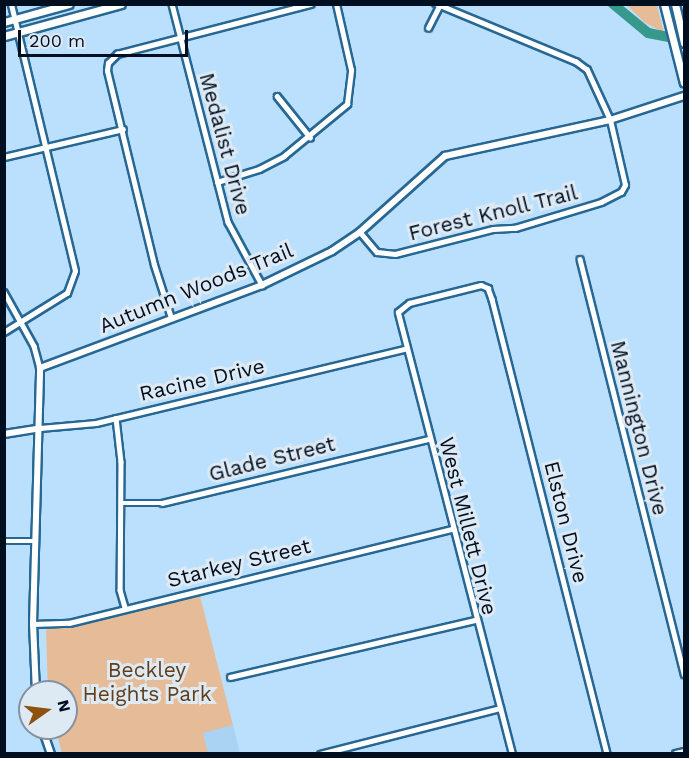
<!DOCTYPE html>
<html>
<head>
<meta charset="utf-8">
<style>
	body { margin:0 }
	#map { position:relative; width:689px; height:758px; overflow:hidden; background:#bae0fe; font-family:"Work Sans",sans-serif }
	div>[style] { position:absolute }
	.built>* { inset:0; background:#aad2f3 }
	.green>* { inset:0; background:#e6bc98 }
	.river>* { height:10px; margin:-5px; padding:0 5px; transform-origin:5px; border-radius:5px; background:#36998c }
	.roads { filter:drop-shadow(2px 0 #276793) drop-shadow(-2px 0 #276793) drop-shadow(0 2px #276793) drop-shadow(0 -2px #276793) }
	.minor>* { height:4.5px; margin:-2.25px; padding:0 2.25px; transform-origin:2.25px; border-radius:2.25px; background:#fff }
	.tertiary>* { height:6px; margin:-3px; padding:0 3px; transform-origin:3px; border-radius:3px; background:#fff }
	.secondary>* { height:7px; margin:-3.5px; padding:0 3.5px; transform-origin:3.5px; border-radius:3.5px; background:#fff }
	span { translate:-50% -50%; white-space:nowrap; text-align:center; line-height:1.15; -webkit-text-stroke:6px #dde9f3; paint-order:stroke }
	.street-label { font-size:21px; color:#000f20 }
	.park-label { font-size:21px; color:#633d18 }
	.frame { position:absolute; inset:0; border:6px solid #000f20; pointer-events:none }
	.north { position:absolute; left:18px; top:680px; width:60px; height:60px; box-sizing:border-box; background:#dde9f3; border:2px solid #85929f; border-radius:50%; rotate:76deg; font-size:16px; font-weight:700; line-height:24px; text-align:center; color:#000f20 }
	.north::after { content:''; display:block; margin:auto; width:21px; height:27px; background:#8d520e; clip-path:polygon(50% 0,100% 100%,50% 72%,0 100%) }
	.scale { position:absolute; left:18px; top:30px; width:170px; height:27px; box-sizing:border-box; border:3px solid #000f20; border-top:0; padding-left:8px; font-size:18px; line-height:21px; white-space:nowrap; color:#000f20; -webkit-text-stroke:4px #dde9f3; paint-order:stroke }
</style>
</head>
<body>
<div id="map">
	<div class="built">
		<i style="clip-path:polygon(233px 725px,240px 753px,72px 754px,220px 728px)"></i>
	</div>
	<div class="green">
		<i style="clip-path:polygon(627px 5px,657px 5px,664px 33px,644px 22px)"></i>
		<i style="clip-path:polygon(200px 596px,233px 725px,203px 733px,208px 753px,62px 753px,55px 728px,66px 728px,66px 692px,48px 692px,46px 630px)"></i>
	</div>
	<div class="river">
		<i style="left:613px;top:4px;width:45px;rotate:39.6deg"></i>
		<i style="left:648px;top:33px;width:37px;rotate:11deg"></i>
	</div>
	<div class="roads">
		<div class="minor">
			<i style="left:172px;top:4px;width:225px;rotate:75.6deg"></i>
			<i style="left:228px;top:222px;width:72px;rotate:61.6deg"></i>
			<i style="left:428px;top:28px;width:25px;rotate:-63deg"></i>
			<i style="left:277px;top:96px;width:53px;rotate:51.2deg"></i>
			<i style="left:4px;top:157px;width:122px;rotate:-13.2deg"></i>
			<i style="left:217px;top:182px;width:44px;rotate:-17.2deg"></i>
			<i style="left:259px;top:169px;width:28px;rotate:-27deg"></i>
			<i style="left:284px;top:156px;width:82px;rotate:-39.5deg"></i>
			<i style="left:347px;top:104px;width:34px;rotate:-83deg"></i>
			<i style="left:351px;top:70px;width:68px;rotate:-102.8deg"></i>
			<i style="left:360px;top:232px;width:26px;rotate:50deg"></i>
			<i style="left:377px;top:252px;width:18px;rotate:6deg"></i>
			<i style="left:395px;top:254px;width:101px;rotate:-14.3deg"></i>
			<i style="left:493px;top:229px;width:22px;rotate:-3deg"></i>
			<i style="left:515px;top:228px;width:90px;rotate:-16.8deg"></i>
			<i style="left:601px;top:202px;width:22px;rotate:-27deg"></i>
			<i style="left:621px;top:192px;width:8px;rotate:-60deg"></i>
			<i style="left:625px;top:185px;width:67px;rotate:-103deg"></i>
			<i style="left:610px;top:120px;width:55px;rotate:-114.7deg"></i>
			<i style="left:587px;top:70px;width:14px;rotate:-144deg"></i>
			<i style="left:576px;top:62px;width:152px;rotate:-157.5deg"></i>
			<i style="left:580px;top:259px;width:428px;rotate:75.9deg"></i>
			<i style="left:4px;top:292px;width:62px;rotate:60.9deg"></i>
			<i style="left:34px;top:346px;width:23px;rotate:75deg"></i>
			<i style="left:171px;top:318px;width:56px;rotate:-107.8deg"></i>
			<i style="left:154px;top:265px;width:200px;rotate:-103.6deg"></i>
			<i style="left:107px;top:71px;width:8px;rotate:-83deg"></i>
			<i style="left:108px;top:63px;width:13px;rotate:-45deg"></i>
			<i style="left:117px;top:54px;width:200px;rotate:-14.5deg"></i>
			<i style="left:4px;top:332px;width:74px;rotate:-31.8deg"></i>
			<i style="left:67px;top:293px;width:23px;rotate:-70deg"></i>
			<i style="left:75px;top:271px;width:275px;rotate:-103.5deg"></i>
			<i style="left:116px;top:418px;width:44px;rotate:83.5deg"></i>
			<i style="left:121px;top:462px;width:128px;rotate:90.4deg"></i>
			<i style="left:120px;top:590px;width:19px;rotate:74deg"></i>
			<i style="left:40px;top:428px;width:56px;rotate:-5.1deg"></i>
			<i style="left:96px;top:423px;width:318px;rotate:-13.5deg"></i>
			<i style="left:121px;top:503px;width:41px"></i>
			<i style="left:162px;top:503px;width:275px;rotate:-13.5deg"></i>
			<i style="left:4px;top:541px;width:31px"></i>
			<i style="left:33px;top:624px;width:36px;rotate:-2deg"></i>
			<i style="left:69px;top:623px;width:394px;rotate:-13.8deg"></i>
			<i style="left:230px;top:677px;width:251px;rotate:-13.1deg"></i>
			<i style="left:320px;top:754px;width:186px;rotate:-14.3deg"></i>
			<i style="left:512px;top:754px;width:456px;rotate:-104.5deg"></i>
			<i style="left:398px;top:312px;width:14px;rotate:-39deg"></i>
			<i style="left:409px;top:303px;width:74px;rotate:-14deg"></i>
			<i style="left:481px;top:285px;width:8px;rotate:23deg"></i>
			<i style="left:488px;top:288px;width:12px;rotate:70deg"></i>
			<i style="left:492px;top:299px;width:469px;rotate:75.8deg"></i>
		</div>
		<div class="tertiary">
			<i style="left:4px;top:434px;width:36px;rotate:-9deg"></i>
			<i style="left:36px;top:692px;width:68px;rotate:-92.5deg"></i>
			<i style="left:33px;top:624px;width:256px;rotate:-88.4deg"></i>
			<i style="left:40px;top:368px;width:237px;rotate:-20.5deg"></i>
			<i style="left:262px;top:285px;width:78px;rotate:-25.9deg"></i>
			<i style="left:332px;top:251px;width:34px;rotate:-34deg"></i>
			<i style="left:360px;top:232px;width:114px;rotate:-41.8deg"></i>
			<i style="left:445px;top:156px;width:169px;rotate:-12.3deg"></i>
			<i style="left:610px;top:120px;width:78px;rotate:-18deg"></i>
			<i style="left:42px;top:728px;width:28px;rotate:71deg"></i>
			<i style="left:676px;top:754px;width:8px;rotate:-14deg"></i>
		</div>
		<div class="secondary">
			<i style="left:664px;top:4px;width:81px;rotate:75.8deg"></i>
			<i style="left:675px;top:4px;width:40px;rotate:77deg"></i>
			<i style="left:4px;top:22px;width:67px;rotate:-15.5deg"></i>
			<i style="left:4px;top:36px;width:121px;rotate:-15.3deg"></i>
		</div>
	</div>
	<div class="street-label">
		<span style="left:225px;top:144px;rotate:75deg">Medalist Drive</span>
		<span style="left:493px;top:213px;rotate:-14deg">Forest Knoll Trail</span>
		<span style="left:196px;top:288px;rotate:-22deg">Autumn Woods Trail</span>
		<span style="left:202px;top:380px;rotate:-13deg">Racine Drive</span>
		<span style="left:639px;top:428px;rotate:76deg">Mannington Drive</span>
		<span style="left:272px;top:459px;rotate:-14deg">Glade Street</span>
		<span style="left:566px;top:522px;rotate:76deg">Elston Drive</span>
		<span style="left:468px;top:526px;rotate:76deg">West Millett Drive</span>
		<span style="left:239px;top:563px;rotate:-14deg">Starkey Street</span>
	</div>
	<div class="park-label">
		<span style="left:147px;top:682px">Beckley<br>Heights Park</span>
	</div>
	<div class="frame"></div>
	<div class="north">N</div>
	<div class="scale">200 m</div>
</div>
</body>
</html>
